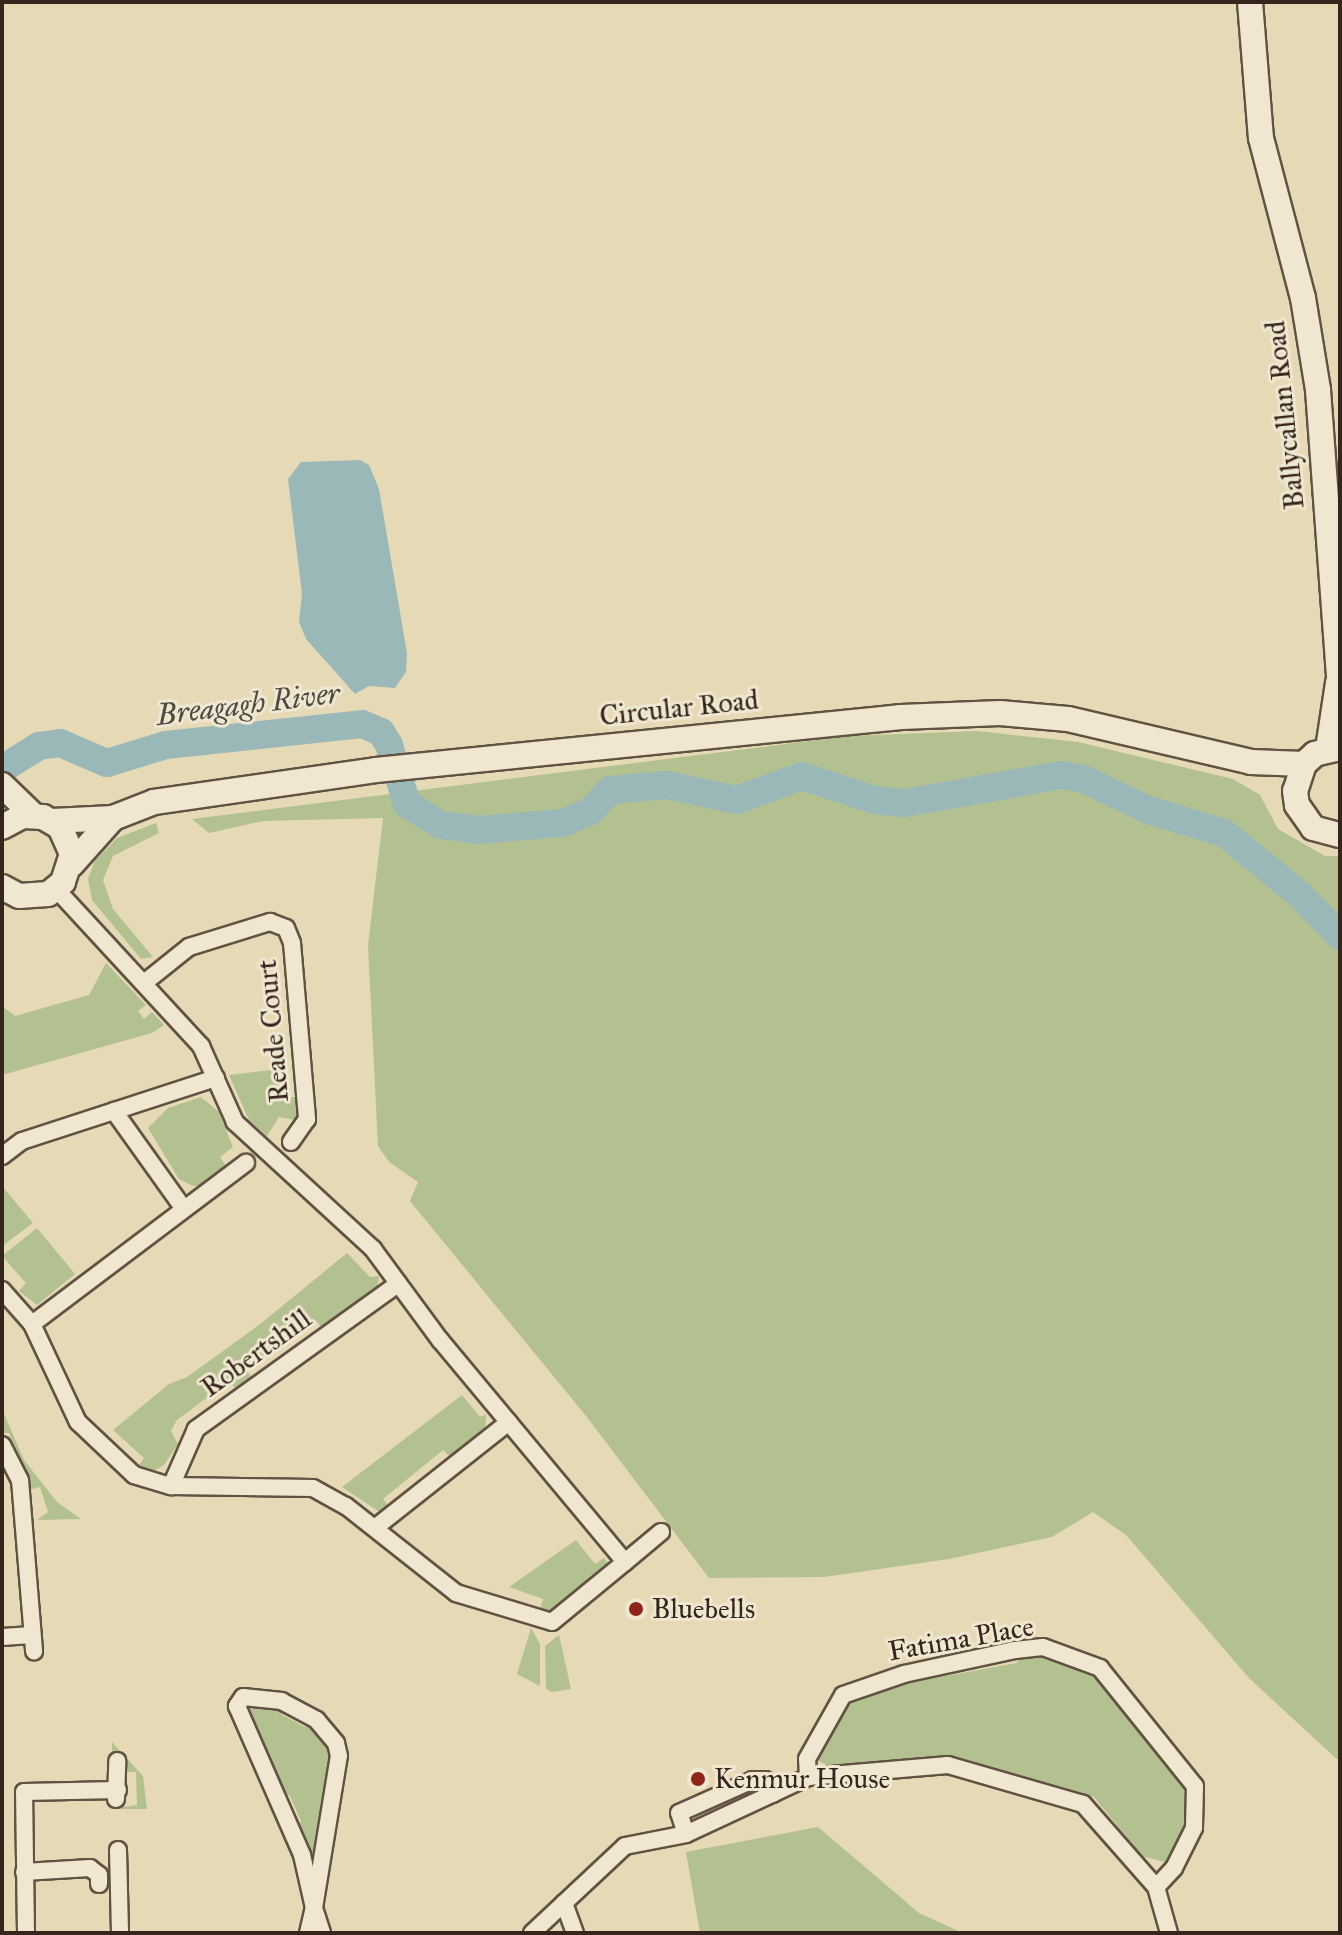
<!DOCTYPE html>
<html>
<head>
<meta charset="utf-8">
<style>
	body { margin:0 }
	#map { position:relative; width:1342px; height:1935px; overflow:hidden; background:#e6dab6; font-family:"IM FELL Great Primer",serif }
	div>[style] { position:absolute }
	.green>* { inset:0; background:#b3c090 }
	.water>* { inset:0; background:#9ab8b8 }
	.river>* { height:28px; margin:-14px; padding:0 14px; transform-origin:14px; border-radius:14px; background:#9ab8b8 }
	.roads { filter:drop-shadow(2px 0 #625243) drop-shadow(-2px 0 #625243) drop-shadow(0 2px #625243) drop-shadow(0 -2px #625243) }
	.minor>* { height:16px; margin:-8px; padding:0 8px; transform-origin:8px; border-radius:8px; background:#efe7d0 }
	.secondary>* { height:24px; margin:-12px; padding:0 12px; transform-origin:12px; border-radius:12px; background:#efe7d0 }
	.dots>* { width:22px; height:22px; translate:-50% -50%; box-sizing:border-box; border:4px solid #efe7d0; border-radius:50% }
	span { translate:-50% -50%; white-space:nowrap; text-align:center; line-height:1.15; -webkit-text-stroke:6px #efe7d0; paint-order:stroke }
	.street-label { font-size:28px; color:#36251d }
	.poi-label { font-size:28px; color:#36251d }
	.left { translate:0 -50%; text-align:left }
	.water-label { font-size:30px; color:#4f4a44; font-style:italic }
	.frame { position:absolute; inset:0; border:4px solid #36251d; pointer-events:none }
</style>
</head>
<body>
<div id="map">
	<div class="green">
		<i style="clip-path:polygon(978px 731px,1078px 742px,1233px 779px,1260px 795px,1278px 829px,1325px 856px,1340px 856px,1340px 1762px,1249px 1678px,1126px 1535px,1093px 1512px,1052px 1537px,949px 1559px,824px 1577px,709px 1578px,586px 1416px,410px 1201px,418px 1182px,389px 1162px,378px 1146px,368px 945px,383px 818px,263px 821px,209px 833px,192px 819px,848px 736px)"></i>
		<i style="clip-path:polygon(156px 823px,159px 833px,113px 856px,103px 880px,113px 909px,153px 957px,141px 959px,92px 900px,88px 879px,95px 861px,117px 838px)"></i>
		<i style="clip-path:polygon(106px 963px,146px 1005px,138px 1011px,144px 1019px,152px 1012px,164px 1025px,152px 1033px,2px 1075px,2px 1006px,15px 1016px,89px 995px)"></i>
		<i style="clip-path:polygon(280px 1069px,282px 1097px,299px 1097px,300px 1116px,295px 1120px,279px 1117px,267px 1136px,249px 1120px,229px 1075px)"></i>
		<i style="clip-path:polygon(201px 1097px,219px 1112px,233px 1147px,220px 1157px,226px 1166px,202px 1186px,193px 1186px,179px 1179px,148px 1128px,168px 1108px)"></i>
		<i style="clip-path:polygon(2px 1186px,33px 1223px,2px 1246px)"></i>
		<i style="clip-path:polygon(37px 1228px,75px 1274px,37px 1305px,19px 1291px,26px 1283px,2px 1256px)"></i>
		<i style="clip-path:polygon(347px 1253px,370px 1277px,379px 1276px,377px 1291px,324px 1330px,315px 1320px,246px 1370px,253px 1379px,237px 1390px,229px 1381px,177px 1420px,171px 1431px,178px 1444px,164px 1465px,152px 1472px,137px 1468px,144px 1458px,113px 1430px,169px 1384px,187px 1377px,259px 1325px)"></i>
		<i style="clip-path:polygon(462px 1395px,480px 1417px,486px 1414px,485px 1433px,452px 1459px,443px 1450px,383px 1499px,389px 1507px,381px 1513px,342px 1487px)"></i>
		<i style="clip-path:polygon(2px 1409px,24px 1460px,57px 1502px,81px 1519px,37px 1520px,48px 1512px,40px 1487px,29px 1490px,9px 1433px,2px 1433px)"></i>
		<i style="clip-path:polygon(576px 1540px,595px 1564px,604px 1558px,608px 1563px,553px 1611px,540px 1610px,543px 1599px,509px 1587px)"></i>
		<i style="clip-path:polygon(531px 1628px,540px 1644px,540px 1686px,517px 1674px)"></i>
		<i style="clip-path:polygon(559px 1635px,571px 1689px,552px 1692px,546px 1689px,545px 1646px)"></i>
		<i style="clip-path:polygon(1020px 1655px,1053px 1656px,1103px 1680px,1103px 1687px,1175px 1778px,1184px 1779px,1188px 1828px,1175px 1856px,1165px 1862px,1142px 1856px,1094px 1797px,950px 1756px,832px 1767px,820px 1762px,814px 1751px,844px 1704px,867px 1690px,1017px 1663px)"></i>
		<i style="clip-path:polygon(254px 1702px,280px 1706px,282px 1715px,305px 1727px,314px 1724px,332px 1754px,314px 1862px,298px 1827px,301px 1821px,290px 1796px,281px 1791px,245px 1706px)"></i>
		<i style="clip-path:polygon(112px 1742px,143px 1776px,147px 1809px,109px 1809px,137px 1805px,136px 1772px,125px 1772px,121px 1760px,112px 1759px)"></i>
		<i style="clip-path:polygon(818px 1827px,919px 1913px,963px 1933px,700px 1933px,686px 1852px)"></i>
	</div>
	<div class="water">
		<i style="clip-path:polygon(360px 460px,369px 465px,379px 489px,407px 653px,406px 672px,395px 688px,369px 686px,355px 694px,306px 639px,299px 622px,302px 594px,288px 479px,301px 462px)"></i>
	</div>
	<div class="river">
		<i style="left:2px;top:769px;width:44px;rotate:-31.9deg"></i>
		<i style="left:39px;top:746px;width:21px;rotate:-8deg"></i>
		<i style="left:60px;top:743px;width:51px;rotate:23.1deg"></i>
		<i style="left:107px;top:763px;width:62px;rotate:-17deg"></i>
		<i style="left:166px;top:745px;width:197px;rotate:-6.1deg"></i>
		<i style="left:362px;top:724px;width:21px;rotate:23deg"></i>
		<i style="left:381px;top:732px;width:15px;rotate:58deg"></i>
		<i style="left:389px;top:745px;width:62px;rotate:73deg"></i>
		<i style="left:407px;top:804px;width:39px;rotate:32deg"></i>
		<i style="left:440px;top:825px;width:38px;rotate:7deg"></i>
		<i style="left:478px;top:830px;width:84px;rotate:-4.8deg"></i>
		<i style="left:562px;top:823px;width:29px;rotate:-22deg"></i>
		<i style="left:589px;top:812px;width:30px;rotate:-46deg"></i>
		<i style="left:610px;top:790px;width:57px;rotate:-5deg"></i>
		<i style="left:667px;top:785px;width:71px;rotate:12.3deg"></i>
		<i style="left:736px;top:800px;width:70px;rotate:-20deg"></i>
		<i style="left:802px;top:776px;width:76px;rotate:18.4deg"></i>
		<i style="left:874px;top:800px;width:31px;rotate:6deg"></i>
		<i style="left:905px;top:803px;width:158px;rotate:-10.2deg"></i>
		<i style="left:1061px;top:775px;width:23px;rotate:10deg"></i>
		<i style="left:1084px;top:779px;width:71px;rotate:25.8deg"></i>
		<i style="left:1148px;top:810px;width:79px;rotate:16.8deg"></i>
		<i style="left:1224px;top:833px;width:97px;rotate:39.1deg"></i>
		<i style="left:1299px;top:894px;width:59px;rotate:45.7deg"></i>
	</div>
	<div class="roads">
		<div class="minor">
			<i style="left:144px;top:983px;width:58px;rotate:-38.7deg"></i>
			<i style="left:189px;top:947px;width:85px;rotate:-17.2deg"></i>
			<i style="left:270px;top:922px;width:17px;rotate:21deg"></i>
			<i style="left:286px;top:928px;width:16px;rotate:68deg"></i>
			<i style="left:292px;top:943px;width:177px;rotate:85.1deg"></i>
			<i style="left:307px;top:1119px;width:28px;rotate:125deg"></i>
			<i style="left:114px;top:1111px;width:120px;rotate:54.5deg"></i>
			<i style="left:2px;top:1156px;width:25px;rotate:-37deg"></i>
			<i style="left:22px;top:1141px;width:204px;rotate:-18deg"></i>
			<i style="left:2px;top:1290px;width:45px;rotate:48.6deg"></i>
			<i style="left:32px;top:1324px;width:108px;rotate:64.9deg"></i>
			<i style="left:78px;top:1422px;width:77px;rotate:43.4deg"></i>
			<i style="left:134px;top:1475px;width:39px;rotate:17deg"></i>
			<i style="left:171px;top:1486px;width:142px;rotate:0.8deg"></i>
			<i style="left:313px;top:1488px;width:38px;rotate:29deg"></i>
			<i style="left:346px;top:1506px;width:140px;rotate:38.3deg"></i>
			<i style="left:456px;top:1593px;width:100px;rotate:16.8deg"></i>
			<i style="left:552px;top:1622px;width:94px;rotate:-39.4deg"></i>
			<i style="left:625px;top:1562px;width:289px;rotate:-129.8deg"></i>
			<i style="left:440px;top:1340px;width:113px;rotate:-126.4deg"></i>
			<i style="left:373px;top:1249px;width:188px;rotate:-137.4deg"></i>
			<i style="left:235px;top:1122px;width:83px;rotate:-114.1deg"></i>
			<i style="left:201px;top:1046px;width:214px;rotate:-132.7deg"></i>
			<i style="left:32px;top:1324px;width:268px;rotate:-37deg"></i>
			<i style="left:2px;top:1445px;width:39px;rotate:63deg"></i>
			<i style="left:20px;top:1480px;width:172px;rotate:85.3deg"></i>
			<i style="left:171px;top:1486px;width:62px;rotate:-66.3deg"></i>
			<i style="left:196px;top:1429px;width:249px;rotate:-35.7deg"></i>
			<i style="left:376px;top:1527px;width:169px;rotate:-38.3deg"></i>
			<i style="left:625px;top:1562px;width:47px;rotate:-39.8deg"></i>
			<i style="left:2px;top:1637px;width:30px;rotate:-4deg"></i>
			<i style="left:116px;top:1799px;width:38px;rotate:-88deg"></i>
			<i style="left:686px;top:1834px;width:22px;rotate:-108deg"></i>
			<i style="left:679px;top:1813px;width:81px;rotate:-24deg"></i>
			<i style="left:753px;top:1780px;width:12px"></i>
			<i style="left:765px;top:1780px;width:16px;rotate:60deg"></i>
			<i style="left:118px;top:1850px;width:83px;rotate:88.6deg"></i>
			<i style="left:24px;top:1872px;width:66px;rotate:-3.5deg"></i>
			<i style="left:90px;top:1868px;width:11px;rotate:38deg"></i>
			<i style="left:99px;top:1875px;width:9px;rotate:90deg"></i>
			<i style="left:1156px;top:1887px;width:48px;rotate:74.2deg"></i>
			<i style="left:564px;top:1903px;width:32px;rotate:70deg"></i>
			<i style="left:26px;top:1933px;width:141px;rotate:-90.8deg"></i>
			<i style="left:24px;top:1792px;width:94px;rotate:-1.2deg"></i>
			<i style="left:308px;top:1933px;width:26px;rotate:-77deg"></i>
			<i style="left:314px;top:1908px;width:154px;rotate:-80.7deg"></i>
			<i style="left:339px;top:1756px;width:13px;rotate:-103deg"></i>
			<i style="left:336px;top:1743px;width:30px;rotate:-130deg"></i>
			<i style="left:317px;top:1720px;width:40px;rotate:-152deg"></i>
			<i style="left:282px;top:1701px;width:39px;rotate:-174deg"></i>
			<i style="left:243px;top:1697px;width:11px;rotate:124deg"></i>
			<i style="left:237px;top:1706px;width:163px;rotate:66.4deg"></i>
			<i style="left:302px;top:1855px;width:54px;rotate:77.2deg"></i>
			<i style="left:314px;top:1908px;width:26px;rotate:72deg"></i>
			<i style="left:532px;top:1933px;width:127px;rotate:-43.1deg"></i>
			<i style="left:625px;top:1846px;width:62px;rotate:-11.1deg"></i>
			<i style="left:686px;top:1834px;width:135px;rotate:-25deg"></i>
			<i style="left:808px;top:1777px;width:18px;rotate:-93deg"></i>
			<i style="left:807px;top:1759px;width:73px;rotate:-60.6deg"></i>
			<i style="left:843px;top:1695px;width:65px;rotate:-19deg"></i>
			<i style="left:904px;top:1674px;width:114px;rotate:-12.2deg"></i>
			<i style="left:1015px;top:1650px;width:28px;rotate:-6deg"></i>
			<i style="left:1043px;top:1647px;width:61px;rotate:20.2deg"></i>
			<i style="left:1100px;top:1668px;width:151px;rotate:51.2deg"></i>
			<i style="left:1195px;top:1786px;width:42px;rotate:91.4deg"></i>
			<i style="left:1194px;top:1828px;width:45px;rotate:116.6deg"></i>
			<i style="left:1174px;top:1868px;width:26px;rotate:133deg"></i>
			<i style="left:1156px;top:1887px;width:111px;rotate:-131.3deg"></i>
			<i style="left:1083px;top:1804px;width:141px;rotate:-163.9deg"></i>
			<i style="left:948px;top:1765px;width:141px;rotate:175.1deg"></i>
		</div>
		<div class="secondary">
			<i style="left:1250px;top:2px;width:136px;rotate:85.4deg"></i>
			<i style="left:1261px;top:138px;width:165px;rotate:75.3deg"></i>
			<i style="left:1303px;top:298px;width:93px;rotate:80.7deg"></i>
			<i style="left:1318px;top:390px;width:302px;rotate:85.8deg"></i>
			<i style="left:1340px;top:748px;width:26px;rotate:167deg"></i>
			<i style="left:1315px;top:754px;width:15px;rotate:138deg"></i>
			<i style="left:1304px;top:764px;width:28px;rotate:108deg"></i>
			<i style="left:1295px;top:791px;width:14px;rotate:82deg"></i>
			<i style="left:1297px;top:805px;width:28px;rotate:55deg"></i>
			<i style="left:1313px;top:828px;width:28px;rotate:15deg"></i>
			<i style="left:1328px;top:749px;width:67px;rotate:-81.4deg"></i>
			<i style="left:2px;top:785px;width:43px;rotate:44.1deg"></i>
			<i style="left:52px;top:821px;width:61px;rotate:-2.8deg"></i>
			<i style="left:113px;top:818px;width:44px;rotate:-21.3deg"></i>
			<i style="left:154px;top:802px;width:224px;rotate:-8.2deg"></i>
			<i style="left:376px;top:770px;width:528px;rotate:-5.76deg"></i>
			<i style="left:901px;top:717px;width:99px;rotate:-2.3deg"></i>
			<i style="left:1000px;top:713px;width:68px;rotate:5deg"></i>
			<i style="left:1068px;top:719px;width:188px;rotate:13.2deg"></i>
			<i style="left:1251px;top:762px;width:53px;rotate:2.2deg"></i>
			<i style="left:2px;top:827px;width:24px;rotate:-28deg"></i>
			<i style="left:23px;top:816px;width:20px;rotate:3deg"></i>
			<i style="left:43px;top:817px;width:20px;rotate:30deg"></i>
			<i style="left:60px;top:827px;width:30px;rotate:66deg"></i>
			<i style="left:72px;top:854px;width:29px;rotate:108deg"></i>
			<i style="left:63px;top:882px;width:19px;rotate:141deg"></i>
			<i style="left:48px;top:894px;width:29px;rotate:176deg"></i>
			<i style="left:19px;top:896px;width:19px;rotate:-152deg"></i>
			<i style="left:72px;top:864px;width:62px;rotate:-48.3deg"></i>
		</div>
	</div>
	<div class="dots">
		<i style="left:636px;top:1609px;background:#8f2418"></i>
		<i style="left:698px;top:1779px;background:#8f2418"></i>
	</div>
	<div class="street-label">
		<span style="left:1285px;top:415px;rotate:-96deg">Ballycallan Road</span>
		<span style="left:679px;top:708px;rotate:-6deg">Circular Road</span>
		<span style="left:273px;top:1031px;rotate:-95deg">Reade Court</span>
		<span style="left:256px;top:1353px;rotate:-36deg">Robertshill</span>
		<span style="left:961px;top:1639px;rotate:-10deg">Fatima Place</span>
	</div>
	<div class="poi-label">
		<span class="left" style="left:652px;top:1609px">Bluebells</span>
		<span class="left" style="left:714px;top:1779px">Kenmur House</span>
	</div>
	<div class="water-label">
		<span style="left:248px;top:704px;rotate:-7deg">Breagagh River</span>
	</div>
	<div class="frame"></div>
</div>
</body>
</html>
